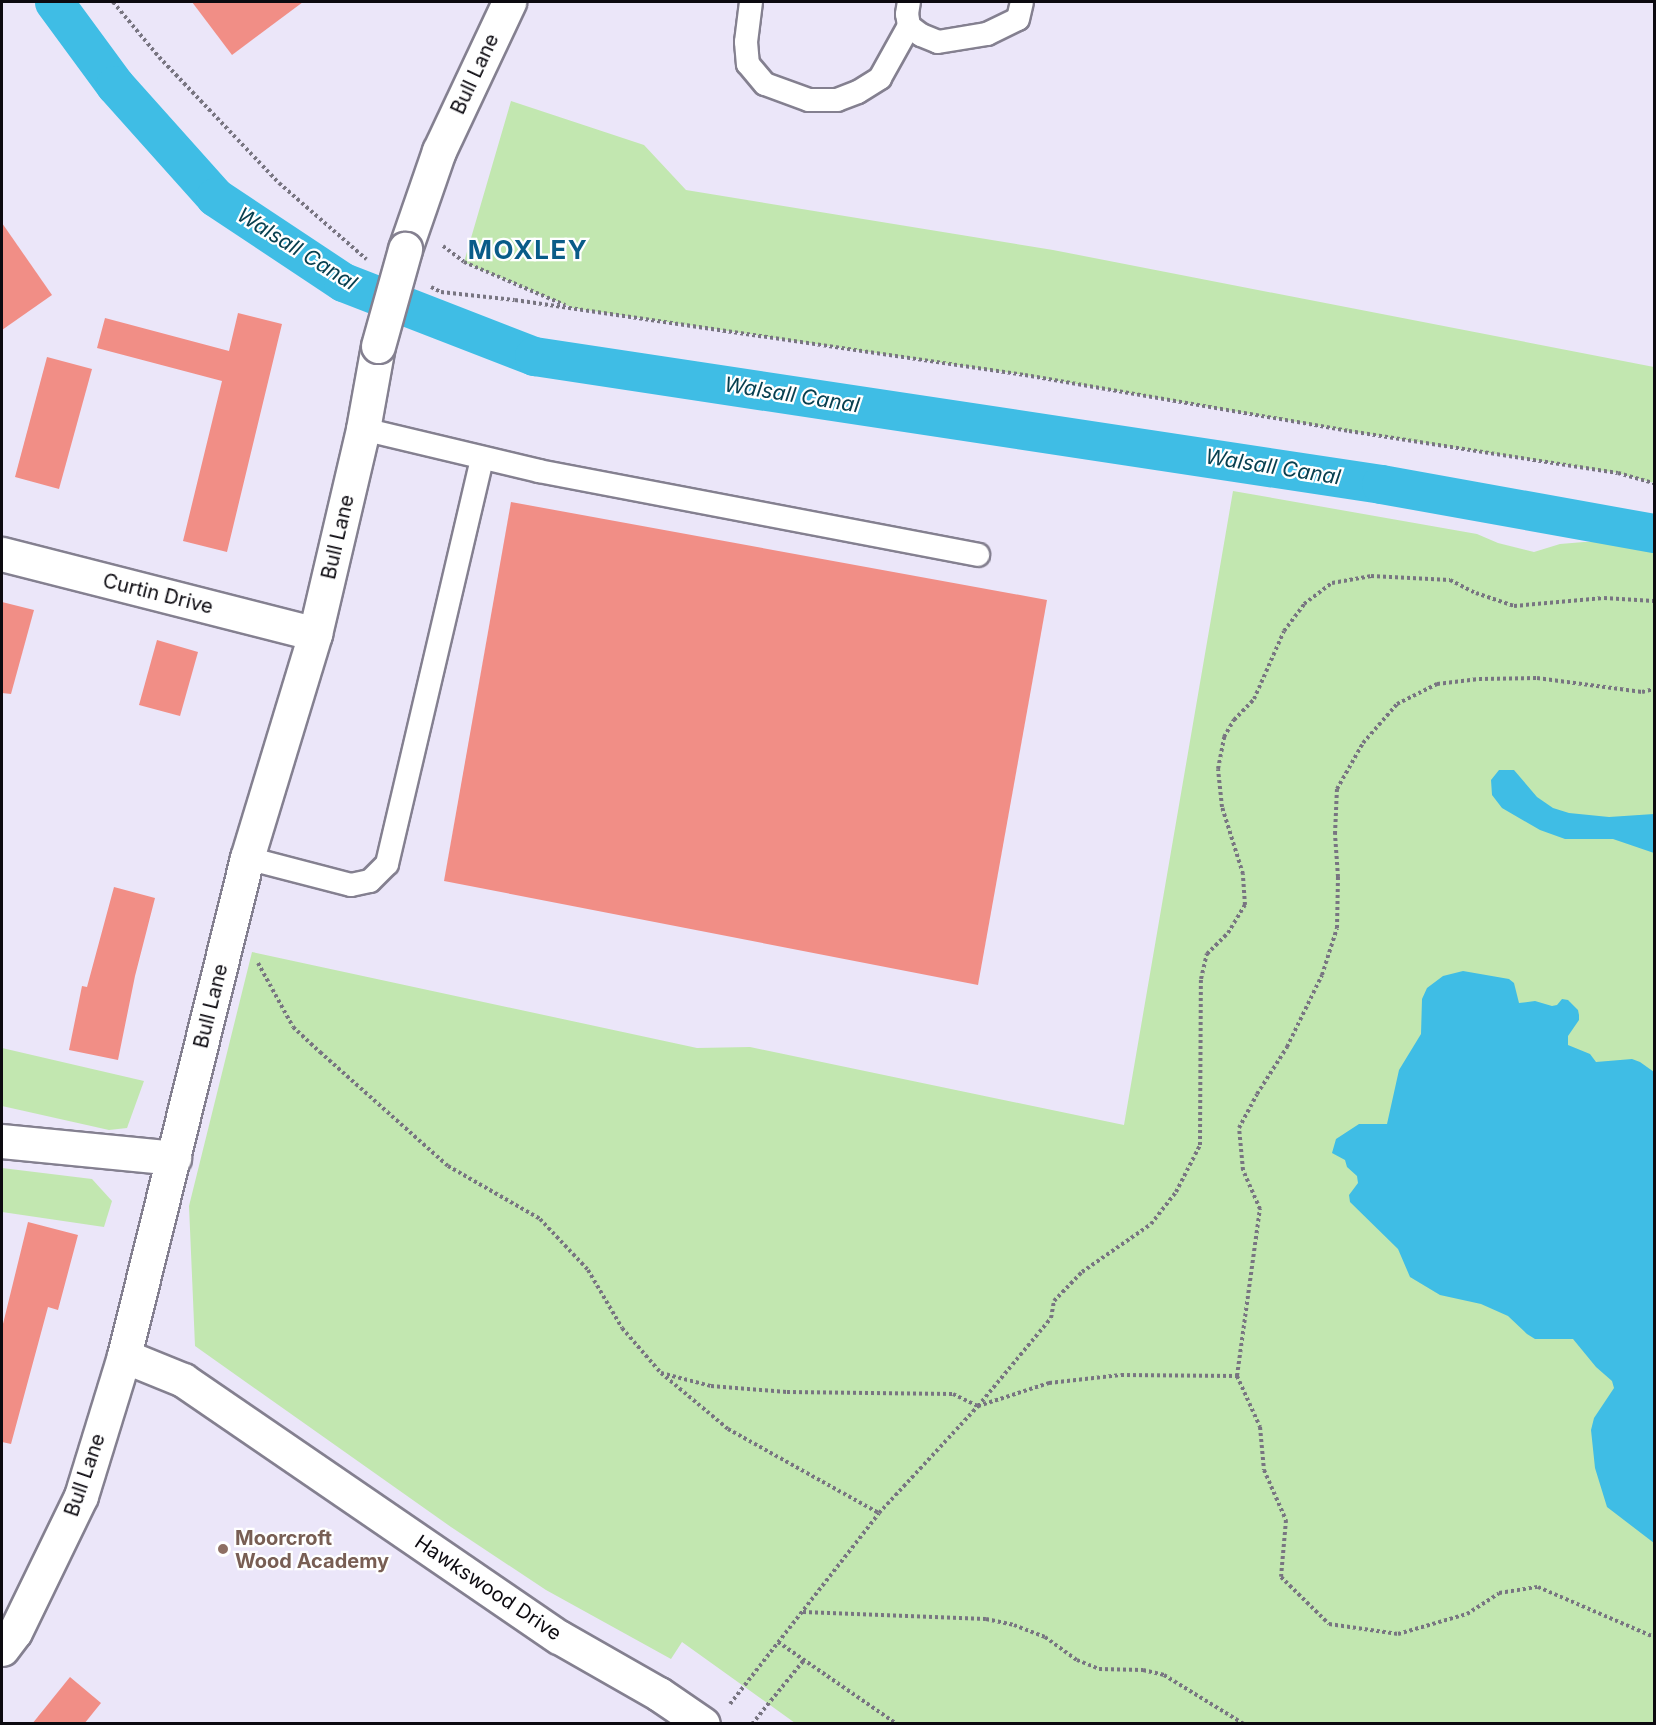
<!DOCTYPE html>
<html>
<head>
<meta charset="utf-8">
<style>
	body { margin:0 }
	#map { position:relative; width:1656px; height:1725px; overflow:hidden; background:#ebe6f9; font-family:Inter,sans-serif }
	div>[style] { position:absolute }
	.green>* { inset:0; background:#c2e7b0 }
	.water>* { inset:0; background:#3fbde5 }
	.canal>* { height:39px; margin:-19.5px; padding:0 19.5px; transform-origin:19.5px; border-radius:19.5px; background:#3fbde5 }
	.building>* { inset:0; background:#f18e86 }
	.path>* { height:4px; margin-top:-2px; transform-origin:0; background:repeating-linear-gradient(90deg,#787581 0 3px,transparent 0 6px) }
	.roads { filter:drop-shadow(2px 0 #848090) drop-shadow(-2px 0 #848090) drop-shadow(0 2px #848090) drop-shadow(0 -2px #848090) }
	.lane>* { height:22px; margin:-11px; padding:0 11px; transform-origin:11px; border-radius:11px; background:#fff }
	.street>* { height:33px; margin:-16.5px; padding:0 16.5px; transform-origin:16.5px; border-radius:16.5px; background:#fff }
	.bridges { filter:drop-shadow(2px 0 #848090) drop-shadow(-2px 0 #848090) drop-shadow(0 2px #848090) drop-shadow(0 -2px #848090) }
	.street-bridge>* { height:33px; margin:-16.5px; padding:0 16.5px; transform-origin:16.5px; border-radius:16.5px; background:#fff }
	.dots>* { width:16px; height:16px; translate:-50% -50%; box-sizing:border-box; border:3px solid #fff; border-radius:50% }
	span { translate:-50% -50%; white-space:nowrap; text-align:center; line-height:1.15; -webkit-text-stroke:4.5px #fff; paint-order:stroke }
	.street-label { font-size:20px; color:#0c0a10 }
	.education-label { font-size:20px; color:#785e54; font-weight:700 }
	.left { translate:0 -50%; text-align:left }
	.water-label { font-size:21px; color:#084050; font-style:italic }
	.district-label { font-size:26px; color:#095c88; font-weight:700; letter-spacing:1.5px }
	.frame { position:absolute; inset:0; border:3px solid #0c0a10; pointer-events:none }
</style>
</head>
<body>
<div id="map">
	<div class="green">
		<i style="clip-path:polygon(511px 101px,644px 145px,686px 190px,1053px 250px,1654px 367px,1654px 483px,1618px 473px,1349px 431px,1025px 375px,573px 308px,464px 262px)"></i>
		<i style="clip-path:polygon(1233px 491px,1477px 534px,1498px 543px,1534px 552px,1560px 544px,1584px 542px,1634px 542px,1654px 549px,1654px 1723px,795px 1723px,682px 1642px,671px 1659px,546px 1590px,451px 1527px,195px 1346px,189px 1206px,252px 952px,697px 1048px,750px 1047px,1124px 1125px)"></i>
		<i style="clip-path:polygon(2px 1048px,144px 1081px,127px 1128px,109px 1130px,2px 1106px)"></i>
		<i style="clip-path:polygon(2px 1168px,92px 1179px,112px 1201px,104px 1227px,2px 1212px)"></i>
	</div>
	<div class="water">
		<i style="clip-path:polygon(1499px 770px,1514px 770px,1537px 797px,1553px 808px,1569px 813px,1609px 817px,1654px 814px,1654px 853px,1613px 839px,1565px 839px,1540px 830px,1502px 808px,1492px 795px,1491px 780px)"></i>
		<i style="clip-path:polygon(1463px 971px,1509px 979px,1514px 983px,1519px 1003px,1535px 1001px,1552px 1006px,1557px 1005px,1562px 999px,1568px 1000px,1578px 1010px,1579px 1015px,1579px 1020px,1568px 1036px,1568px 1045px,1590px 1054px,1596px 1062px,1632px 1059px,1640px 1062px,1654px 1072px,1654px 1543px,1607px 1507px,1595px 1468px,1591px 1430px,1594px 1418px,1614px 1388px,1612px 1381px,1596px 1367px,1573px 1339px,1535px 1339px,1527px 1334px,1508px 1316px,1481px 1304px,1440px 1295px,1410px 1277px,1398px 1249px,1350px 1202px,1349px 1195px,1358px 1183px,1357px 1176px,1347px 1167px,1345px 1160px,1332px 1153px,1336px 1139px,1359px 1124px,1387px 1124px,1399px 1070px,1421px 1034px,1422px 999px,1427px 988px,1443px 976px)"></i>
	</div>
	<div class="canal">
		<i style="left:54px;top:2px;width:103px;rotate:53.7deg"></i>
		<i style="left:115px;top:85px;width:150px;rotate:48.2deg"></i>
		<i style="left:215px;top:197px;width:154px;rotate:33.6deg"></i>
		<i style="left:343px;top:282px;width:205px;rotate:21.2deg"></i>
		<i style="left:534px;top:356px;width:857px;rotate:8.59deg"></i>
		<i style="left:1381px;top:484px;width:277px;rotate:10.2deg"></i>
	</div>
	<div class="building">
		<i style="clip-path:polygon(192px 2px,303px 2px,232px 55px)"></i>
		<i style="clip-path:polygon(2px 223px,52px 295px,2px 330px)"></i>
		<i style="clip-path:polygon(238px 313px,282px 324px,227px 552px,183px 541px,222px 381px,97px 348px,105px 318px,229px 351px)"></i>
		<i style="clip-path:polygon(47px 357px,92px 369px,59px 489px,15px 477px)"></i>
		<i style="clip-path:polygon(511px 502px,1047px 600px,978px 985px,444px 881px)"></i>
		<i style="clip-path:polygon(2px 602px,34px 610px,11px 694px,2px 693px)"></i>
		<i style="clip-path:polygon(157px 640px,198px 652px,180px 716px,139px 705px)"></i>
		<i style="clip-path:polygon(114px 887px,155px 898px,135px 976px,118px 1060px,69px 1050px,82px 986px,87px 987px)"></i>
		<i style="clip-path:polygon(28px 1222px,78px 1235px,58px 1310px,48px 1307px,11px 1444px,2px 1442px,2px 1328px)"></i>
		<i style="clip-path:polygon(70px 1677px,101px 1703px,84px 1724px,32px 1724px)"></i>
	</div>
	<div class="path">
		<i style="left:113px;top:2px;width:72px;rotate:50.1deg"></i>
		<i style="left:159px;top:57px;width:174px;rotate:46.4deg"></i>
		<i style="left:279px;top:183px;width:116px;rotate:41.1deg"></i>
		<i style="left:443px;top:246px;width:26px;rotate:37deg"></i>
		<i style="left:464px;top:262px;width:110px;rotate:23.1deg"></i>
		<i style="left:431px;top:287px;width:11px;rotate:27deg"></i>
		<i style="left:441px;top:292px;width:74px;rotate:6.2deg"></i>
		<i style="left:515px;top:300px;width:515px;rotate:8.37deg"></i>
		<i style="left:1025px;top:375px;width:329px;rotate:9.8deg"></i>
		<i style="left:1349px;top:431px;width:272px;rotate:8.9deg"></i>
		<i style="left:1618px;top:473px;width:37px;rotate:16deg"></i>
		<i style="left:258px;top:963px;width:73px;rotate:61.3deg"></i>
		<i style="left:293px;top:1027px;width:37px;rotate:43deg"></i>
		<i style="left:320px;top:1052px;width:171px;rotate:41.7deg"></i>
		<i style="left:448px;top:1166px;width:106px;rotate:29.9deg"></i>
		<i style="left:540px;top:1219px;width:70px;rotate:46.7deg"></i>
		<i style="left:588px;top:1270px;width:67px;rotate:59.6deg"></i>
		<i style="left:622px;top:1328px;width:60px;rotate:49.1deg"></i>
		<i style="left:661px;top:1373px;width:87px;rotate:39.9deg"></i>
		<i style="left:728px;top:1429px;width:173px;rotate:29.1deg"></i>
		<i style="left:661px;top:1373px;width:52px;rotate:14.6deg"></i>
		<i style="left:711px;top:1386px;width:76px;rotate:4.5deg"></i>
		<i style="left:787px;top:1392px;width:166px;rotate:0.7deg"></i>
		<i style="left:953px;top:1394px;width:28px;rotate:26deg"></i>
		<i style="left:978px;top:1406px;width:114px;rotate:-50.3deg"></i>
		<i style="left:1051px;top:1318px;width:17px;rotate:-80deg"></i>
		<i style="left:1054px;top:1301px;width:40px;rotate:-46deg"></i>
		<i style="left:1082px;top:1272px;width:84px;rotate:-34.8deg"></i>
		<i style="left:1151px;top:1224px;width:41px;rotate:-52deg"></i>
		<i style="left:1176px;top:1192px;width:53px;rotate:-62.9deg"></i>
		<i style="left:1200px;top:1145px;width:166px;rotate:-89.7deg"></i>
		<i style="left:1201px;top:979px;width:26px;rotate:-77deg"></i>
		<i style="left:1207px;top:954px;width:30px;rotate:-45deg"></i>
		<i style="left:1228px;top:933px;width:33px;rotate:-59deg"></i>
		<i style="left:1245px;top:905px;width:31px;rotate:-94deg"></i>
		<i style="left:1243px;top:874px;width:70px;rotate:-107.4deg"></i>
		<i style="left:1222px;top:807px;width:38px;rotate:-96deg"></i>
		<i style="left:1218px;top:769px;width:33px;rotate:-79deg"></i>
		<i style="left:1224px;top:737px;width:20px;rotate:-60deg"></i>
		<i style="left:1234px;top:720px;width:29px;rotate:-46deg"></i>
		<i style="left:1254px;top:699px;width:74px;rotate:-66.2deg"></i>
		<i style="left:1284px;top:631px;width:34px;rotate:-53deg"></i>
		<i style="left:1304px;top:604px;width:35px;rotate:-37deg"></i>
		<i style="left:1332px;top:583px;width:40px;rotate:-10deg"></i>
		<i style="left:1371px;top:576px;width:79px;rotate:2.9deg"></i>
		<i style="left:1450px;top:580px;width:29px;rotate:27deg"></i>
		<i style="left:1476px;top:593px;width:40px;rotate:18.9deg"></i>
		<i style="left:1514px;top:606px;width:90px;rotate:-5.1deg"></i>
		<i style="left:1604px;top:598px;width:50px;rotate:3.4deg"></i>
		<i style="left:1237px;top:1376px;width:56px;rotate:65.7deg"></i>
		<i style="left:1260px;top:1427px;width:43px;rotate:84.7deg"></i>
		<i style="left:1264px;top:1470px;width:55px;rotate:66.3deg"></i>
		<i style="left:1286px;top:1520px;width:57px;rotate:95deg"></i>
		<i style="left:1281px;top:1577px;width:67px;rotate:44.4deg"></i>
		<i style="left:1329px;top:1624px;width:70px;rotate:8.2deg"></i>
		<i style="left:1398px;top:1634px;width:72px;rotate:-16.2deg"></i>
		<i style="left:1467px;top:1614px;width:38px;rotate:-33deg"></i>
		<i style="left:1499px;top:1593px;width:39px;rotate:-9deg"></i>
		<i style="left:1538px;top:1587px;width:126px;rotate:23.3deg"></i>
		<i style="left:803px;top:1612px;width:183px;rotate:2.2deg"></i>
		<i style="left:986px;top:1619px;width:29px;rotate:12deg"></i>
		<i style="left:1014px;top:1625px;width:33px;rotate:21deg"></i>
		<i style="left:1045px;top:1637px;width:39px;rotate:36deg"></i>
		<i style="left:1077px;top:1660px;width:24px;rotate:22deg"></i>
		<i style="left:1099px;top:1669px;width:44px;rotate:1.3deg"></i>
		<i style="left:1143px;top:1670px;width:22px;rotate:13deg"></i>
		<i style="left:1164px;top:1675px;width:94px;rotate:31.5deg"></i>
		<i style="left:778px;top:1642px;width:145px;rotate:34.6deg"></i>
		<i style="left:730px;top:1704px;width:242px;rotate:-52deg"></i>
		<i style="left:879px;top:1513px;width:146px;rotate:-47.2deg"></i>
		<i style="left:978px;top:1406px;width:75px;rotate:-17.9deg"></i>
		<i style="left:1049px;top:1383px;width:72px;rotate:-6.3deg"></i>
		<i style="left:1121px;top:1375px;width:116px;rotate:0.5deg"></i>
		<i style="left:1237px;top:1376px;width:169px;rotate:-82.2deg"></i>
		<i style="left:1260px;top:1209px;width:43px;rotate:-113.6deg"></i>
		<i style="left:1243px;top:1170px;width:42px;rotate:-95.4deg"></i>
		<i style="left:1239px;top:1128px;width:38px;rotate:-62deg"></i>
		<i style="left:1257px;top:1094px;width:56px;rotate:-57.4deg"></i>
		<i style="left:1287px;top:1047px;width:80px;rotate:-64.1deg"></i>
		<i style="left:1322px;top:975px;width:49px;rotate:-72.3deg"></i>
		<i style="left:1337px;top:928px;width:51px;rotate:-88.9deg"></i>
		<i style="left:1338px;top:877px;width:43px;rotate:-94deg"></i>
		<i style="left:1335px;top:834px;width:45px;rotate:-87.5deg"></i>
		<i style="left:1337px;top:789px;width:53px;rotate:-60.5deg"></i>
		<i style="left:1363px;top:743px;width:52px;rotate:-48.9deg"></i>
		<i style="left:1397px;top:704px;width:45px;rotate:-26.6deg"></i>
		<i style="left:1437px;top:684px;width:42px;rotate:-6.8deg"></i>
		<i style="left:1479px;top:679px;width:58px;rotate:-1deg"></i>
		<i style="left:1537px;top:678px;width:106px;rotate:7.6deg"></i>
		<i style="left:1642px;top:692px;width:12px;rotate:-14deg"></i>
		<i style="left:752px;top:1724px;width:82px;rotate:-50.9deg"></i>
	</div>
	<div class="roads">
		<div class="lane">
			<i style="left:751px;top:2px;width:40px;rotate:97.1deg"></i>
			<i style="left:746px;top:42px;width:22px;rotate:85deg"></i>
			<i style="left:748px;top:64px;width:26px;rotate:50deg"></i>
			<i style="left:765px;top:84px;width:47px;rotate:20deg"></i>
			<i style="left:809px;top:100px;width:28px"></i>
			<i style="left:837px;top:100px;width:22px;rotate:-21deg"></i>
			<i style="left:858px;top:92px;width:26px;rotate:-32deg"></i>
			<i style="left:880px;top:78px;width:60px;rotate:-60.9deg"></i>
			<i style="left:909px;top:26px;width:12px;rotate:-99deg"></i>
			<i style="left:907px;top:14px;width:12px;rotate:-81deg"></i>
			<i style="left:909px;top:26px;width:15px;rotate:37deg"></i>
			<i style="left:921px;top:35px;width:18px;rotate:22deg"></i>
			<i style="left:938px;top:42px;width:50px;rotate:-9.3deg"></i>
			<i style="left:987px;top:34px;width:34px;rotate:-26deg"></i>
			<i style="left:1018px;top:19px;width:17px;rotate:-77deg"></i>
			<i style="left:363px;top:429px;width:181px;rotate:13.4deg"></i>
			<i style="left:539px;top:471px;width:447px;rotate:10.8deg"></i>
			<i style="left:247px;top:858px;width:107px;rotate:14.6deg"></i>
			<i style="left:351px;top:885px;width:19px;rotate:-12deg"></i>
			<i style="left:370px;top:881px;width:24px;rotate:-45deg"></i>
			<i style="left:387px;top:864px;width:417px;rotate:-76.8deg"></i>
		</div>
		<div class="street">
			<i style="left:405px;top:249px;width:104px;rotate:-70.9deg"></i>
			<i style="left:439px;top:151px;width:165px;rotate:-64.8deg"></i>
			<i style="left:2px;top:554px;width:323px;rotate:14.3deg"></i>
			<i style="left:2px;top:1141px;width:173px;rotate:5.6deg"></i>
			<i style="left:124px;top:1356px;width:64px;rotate:22.1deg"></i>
			<i style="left:183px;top:1380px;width:455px;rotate:34.4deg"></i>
			<i style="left:559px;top:1637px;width:115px;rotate:29.7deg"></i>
			<i style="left:659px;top:1694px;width:53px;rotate:34.3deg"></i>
			<i style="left:2px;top:1649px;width:21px;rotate:-53deg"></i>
			<i style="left:15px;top:1632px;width:151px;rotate:-64.1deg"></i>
			<i style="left:81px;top:1496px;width:146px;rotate:-72.9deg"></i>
			<i style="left:124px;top:1356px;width:513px;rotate:-76.13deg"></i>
			<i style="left:247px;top:858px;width:234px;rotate:-73.1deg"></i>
			<i style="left:315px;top:634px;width:211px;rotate:-76.8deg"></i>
			<i style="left:363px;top:429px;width:84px;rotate:-79.8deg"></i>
		</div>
	</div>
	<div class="bridges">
		<div class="street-bridge">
			<i style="left:378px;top:346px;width:101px;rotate:-74.4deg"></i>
		</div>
	</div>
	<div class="dots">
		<i style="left:223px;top:1549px;background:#8d6e63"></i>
	</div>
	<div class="street-label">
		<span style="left:475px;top:74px;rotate:-65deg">Bull Lane</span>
		<span style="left:338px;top:537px;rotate:-77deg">Bull Lane</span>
		<span style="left:158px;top:594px;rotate:14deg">Curtin Drive</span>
		<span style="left:211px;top:1006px;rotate:-76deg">Bull Lane</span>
		<span style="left:85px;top:1475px;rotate:-71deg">Bull Lane</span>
		<span style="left:488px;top:1588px;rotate:34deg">Hawkswood Drive</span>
	</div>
	<div class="education-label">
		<span class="left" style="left:235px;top:1550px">Moorcroft<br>Wood Academy</span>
	</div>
	<div class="water-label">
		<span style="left:297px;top:249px;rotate:32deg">Walsall Canal</span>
		<span style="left:792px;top:395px;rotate:9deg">Walsall Canal</span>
		<span style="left:1273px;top:467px;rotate:9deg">Walsall Canal</span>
	</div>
	<div class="district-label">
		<span style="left:528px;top:250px">MOXLEY</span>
	</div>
	<div class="frame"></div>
</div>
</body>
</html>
